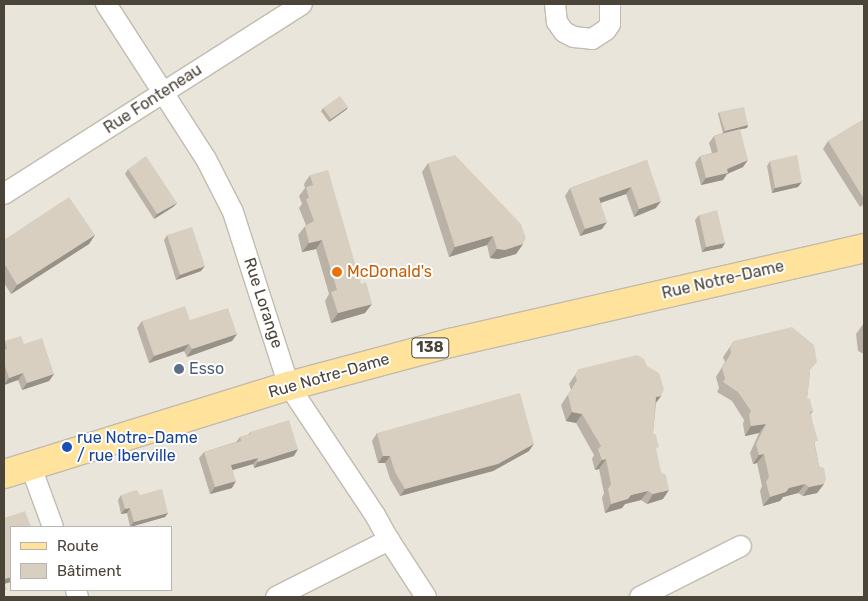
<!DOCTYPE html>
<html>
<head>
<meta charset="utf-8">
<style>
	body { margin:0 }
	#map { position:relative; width:868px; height:601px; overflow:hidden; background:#f6f3ec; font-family:Rubik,sans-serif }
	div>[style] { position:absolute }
	.residential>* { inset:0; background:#eae5da }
	.roads { filter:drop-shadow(1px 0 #c2bbae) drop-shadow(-1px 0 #c2bbae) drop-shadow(0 1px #c2bbae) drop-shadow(0 -1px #c2bbae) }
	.street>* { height:20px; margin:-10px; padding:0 10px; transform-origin:10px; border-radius:10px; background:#fff }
	.primary>* { height:28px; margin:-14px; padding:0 14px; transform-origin:14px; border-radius:14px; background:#ffe39c }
	.wall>* { inset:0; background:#bab2a6 }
	.shaded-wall>* { inset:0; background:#979187 }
	.building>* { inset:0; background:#d8cfc1 }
	.dots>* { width:14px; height:14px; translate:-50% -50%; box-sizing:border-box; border:2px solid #fff; border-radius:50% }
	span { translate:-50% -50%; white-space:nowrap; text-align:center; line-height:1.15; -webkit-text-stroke:4px #fff; paint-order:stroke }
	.shield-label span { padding:1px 4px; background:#fff; border:1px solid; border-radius:4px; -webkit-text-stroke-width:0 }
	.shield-label { font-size:15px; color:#4b4439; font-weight:700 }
	.street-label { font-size:16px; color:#4b4439 }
	.food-label { font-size:16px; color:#c56008 }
	.left { translate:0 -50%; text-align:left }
	.service-label { font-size:16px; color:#4e5e75 }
	.transit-label { font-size:16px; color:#164399 }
	.frame { position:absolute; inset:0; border:5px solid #4b4439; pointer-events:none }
	.legend { position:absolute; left:10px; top:526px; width:162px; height:65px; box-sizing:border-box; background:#fff; border:1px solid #b7b4b0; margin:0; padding:6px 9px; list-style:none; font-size:15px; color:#4b4439 }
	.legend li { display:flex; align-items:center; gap:10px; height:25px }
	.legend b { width:25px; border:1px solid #b7b4b0 }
</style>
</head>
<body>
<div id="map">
	<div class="residential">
		<i style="clip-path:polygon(evenodd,4px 4px,864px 4px,864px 597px,4px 597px,4px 4px,11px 527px,171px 527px,171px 590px,11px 590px,11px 527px)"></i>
	</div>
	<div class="roads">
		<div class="street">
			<i style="left:106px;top:4px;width:184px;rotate:57.2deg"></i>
			<i style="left:206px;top:159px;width:59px;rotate:63deg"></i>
			<i style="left:233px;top:212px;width:183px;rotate:72.2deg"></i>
			<i style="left:289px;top:386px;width:155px;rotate:56.3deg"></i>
			<i style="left:375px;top:515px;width:29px;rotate:61deg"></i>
			<i style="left:389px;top:540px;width:68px;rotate:57deg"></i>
			<i style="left:555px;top:4px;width:18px;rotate:84deg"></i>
			<i style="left:557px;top:22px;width:12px;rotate:55deg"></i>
			<i style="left:564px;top:32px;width:11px;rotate:27deg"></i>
			<i style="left:574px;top:37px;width:18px;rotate:6deg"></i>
			<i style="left:592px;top:39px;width:17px;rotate:-33deg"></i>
			<i style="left:606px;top:30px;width:7px;rotate:-56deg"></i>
			<i style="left:610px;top:24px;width:20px;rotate:-90deg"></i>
			<i style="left:4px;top:194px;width:353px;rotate:-32.5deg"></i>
			<i style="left:31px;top:467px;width:64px;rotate:69.9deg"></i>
			<i style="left:76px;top:590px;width:7px;rotate:74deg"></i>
			<i style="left:276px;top:597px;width:127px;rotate:-26.8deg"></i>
			<i style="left:640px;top:597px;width:113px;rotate:-26.8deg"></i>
		</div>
		<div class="primary">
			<i style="left:4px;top:474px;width:298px;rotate:-17.2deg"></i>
			<i style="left:289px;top:386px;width:167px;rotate:-15deg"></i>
			<i style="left:450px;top:343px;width:425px;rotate:-12.9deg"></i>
		</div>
	</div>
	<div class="wall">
		<i style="clip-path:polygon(323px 108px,347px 109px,329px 122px,321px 111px)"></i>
		<i style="clip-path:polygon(719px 112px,748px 125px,747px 128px,740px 129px,743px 167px,727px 174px,723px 180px,701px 185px,695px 163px,700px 156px,712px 153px,709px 143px,714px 136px,723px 133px,718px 114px)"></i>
		<i style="clip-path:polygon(864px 119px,864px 204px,860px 207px,823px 149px,828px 141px)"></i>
		<i style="clip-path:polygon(647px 160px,656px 208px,634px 217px,626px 194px,601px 203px,602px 229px,580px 236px,565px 196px,570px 188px)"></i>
		<i style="clip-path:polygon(770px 161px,798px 187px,772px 193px,767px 166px)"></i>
		<i style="clip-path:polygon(428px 163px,523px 244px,516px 254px,498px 259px,490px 258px,487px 245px,449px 257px,422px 172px)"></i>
		<i style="clip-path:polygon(128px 169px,177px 203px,173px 207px,154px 219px,125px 174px)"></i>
		<i style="clip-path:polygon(310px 175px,365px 313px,331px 323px,325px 301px,329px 294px,316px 249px,302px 252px,298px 235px,306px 225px,299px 208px,302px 204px,299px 196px,305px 188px,304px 184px)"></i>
		<i style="clip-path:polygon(699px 215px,725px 243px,722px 248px,702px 252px,695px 220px)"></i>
		<i style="clip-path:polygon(95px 235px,89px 244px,11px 294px,4px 283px,4px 240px)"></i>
		<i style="clip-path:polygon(167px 235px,201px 271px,176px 280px,164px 240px)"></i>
		<i style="clip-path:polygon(190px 320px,237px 334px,232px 341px,187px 357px,184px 351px,149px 363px,137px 328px,142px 321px)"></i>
		<i style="clip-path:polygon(864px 323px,864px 354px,858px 351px,856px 334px)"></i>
		<i style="clip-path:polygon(5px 341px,24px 344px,54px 374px,49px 381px,22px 390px,18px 380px,4px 385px,4px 343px)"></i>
		<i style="clip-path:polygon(734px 341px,810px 372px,807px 398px,813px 411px,811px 414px,815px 445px,819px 466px,824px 484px,817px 493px,803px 496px,798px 493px,783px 497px,780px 501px,763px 506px,760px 491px,762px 486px,757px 463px,753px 464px,750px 453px,759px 433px,745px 436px,743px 424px,744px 420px,732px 401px,717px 392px,719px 388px,716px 377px,725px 362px,723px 357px)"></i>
		<i style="clip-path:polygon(579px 369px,661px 396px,656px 403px,653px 433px,656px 451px,663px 499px,647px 504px,641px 500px,625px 504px,622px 508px,605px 513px,602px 498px,604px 493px,599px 469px,595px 470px,592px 459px,594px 455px,576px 423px,566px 421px,561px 405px,571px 390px,569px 384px)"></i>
		<i style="clip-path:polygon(250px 432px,294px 456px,254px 468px,253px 464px,232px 470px,232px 488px,210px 494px,199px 458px,204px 452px,236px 442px,240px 437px,248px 435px)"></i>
		<i style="clip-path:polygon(377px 433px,529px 451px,493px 471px,400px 496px,390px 479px,385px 463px,378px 463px,372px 441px)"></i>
		<i style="clip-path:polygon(121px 495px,140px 495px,168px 513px,165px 517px,130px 527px,127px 513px,121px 514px,118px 500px)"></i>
	</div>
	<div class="shaded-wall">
		<i style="clip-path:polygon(348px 107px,347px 109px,329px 122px,331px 119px)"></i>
		<i style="clip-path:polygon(748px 125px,747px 128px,723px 133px,725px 131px)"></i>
		<i style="clip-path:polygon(748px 160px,743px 167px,727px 174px,723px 180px,701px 185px,706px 178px)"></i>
		<i style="clip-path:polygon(802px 182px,798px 187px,772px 193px,775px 188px)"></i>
		<i style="clip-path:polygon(631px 187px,626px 194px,594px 205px,599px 198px)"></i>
		<i style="clip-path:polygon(661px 201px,656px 208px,634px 217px,639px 209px)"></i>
		<i style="clip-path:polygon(177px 203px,173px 207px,154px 219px,157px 214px)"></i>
		<i style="clip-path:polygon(607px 222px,602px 229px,580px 236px,585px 229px)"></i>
		<i style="clip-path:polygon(95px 235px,89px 244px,11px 294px,17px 285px)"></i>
		<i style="clip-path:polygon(493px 236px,487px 245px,449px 257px,455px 247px)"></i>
		<i style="clip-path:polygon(322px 240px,316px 249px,302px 252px,309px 243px)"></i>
		<i style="clip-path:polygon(725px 243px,722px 248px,702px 252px,706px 247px)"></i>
		<i style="clip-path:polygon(523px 244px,516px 254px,498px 259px,490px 258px,497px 249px)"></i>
		<i style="clip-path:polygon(205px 266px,201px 271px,176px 280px,180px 275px)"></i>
		<i style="clip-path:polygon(372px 304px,365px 313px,331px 323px,338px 313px)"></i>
		<i style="clip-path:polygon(237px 334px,232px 341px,187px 357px,192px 349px)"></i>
		<i style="clip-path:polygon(189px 344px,184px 351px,149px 363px,154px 356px)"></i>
		<i style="clip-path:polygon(23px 373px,18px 380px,4px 385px,9px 378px)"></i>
		<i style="clip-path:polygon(54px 374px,49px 381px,22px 390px,27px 383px)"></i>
		<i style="clip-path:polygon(661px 396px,654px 405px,656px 397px)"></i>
		<i style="clip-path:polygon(572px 412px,582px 414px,576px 423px,566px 421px)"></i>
		<i style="clip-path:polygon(766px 424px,759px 433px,745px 436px,751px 426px)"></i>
		<i style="clip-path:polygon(534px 444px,529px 451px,493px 471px,400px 496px,405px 489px)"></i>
		<i style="clip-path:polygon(298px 449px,294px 456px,254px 468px,258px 462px)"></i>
		<i style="clip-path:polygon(764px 454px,757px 463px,753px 464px,759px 455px)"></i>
		<i style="clip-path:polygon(383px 456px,390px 456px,385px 463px,378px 463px)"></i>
		<i style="clip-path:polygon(258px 458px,253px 464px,226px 472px,231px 465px)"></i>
		<i style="clip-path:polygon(606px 459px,599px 469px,595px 470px,602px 460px)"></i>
		<i style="clip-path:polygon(236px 481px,232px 488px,210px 494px,215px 487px)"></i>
		<i style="clip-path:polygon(805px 484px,798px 493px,783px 497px,780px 501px,763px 506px,770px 497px,789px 488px)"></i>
		<i style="clip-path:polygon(824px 484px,817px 493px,803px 496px,809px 487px)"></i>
		<i style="clip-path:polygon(669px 490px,663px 499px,647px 504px,653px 494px)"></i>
		<i style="clip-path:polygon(648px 491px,641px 500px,625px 504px,622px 508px,605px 513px,611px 504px,631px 495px)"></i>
		<i style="clip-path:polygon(130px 508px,127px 513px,121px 514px,125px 509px)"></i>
		<i style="clip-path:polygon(168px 513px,165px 517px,130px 527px,134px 522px)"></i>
		<i style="clip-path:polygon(11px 577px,11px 582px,4px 584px,4px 579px)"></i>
	</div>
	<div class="building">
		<i style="clip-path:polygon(340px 96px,348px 107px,331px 119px,323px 108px)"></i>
		<i style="clip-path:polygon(744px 107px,748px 125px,725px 131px,719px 112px)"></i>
		<i style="clip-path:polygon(864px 119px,864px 199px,828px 141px)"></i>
		<i style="clip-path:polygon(740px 129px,748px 160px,727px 169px,728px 173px,706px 178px,700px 156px,718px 152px,714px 136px)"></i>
		<i style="clip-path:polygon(455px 155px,521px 224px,526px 238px,523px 244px,505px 250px,497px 249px,493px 236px,455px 247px,428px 163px)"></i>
		<i style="clip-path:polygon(797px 155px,802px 182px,775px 188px,770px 161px)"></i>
		<i style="clip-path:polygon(146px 156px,177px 203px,157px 214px,128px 169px)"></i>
		<i style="clip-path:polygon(647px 160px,661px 201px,639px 209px,631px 187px,599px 198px,607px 222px,585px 229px,570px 188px)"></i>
		<i style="clip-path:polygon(328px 170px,361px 284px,366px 282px,372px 304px,338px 313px,331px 292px,337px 290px,322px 240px,309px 243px,305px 226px,314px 221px,306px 199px,309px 198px,306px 187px,313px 185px,310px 175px)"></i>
		<i style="clip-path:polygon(69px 197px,95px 235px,17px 285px,4px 263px,4px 240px)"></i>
		<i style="clip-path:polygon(717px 210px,725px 243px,706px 247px,699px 215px)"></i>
		<i style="clip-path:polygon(192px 227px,205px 266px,180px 275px,167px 235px)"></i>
		<i style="clip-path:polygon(185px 306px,190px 320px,228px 308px,237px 334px,192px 349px,189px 344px,154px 356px,142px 321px)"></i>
		<i style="clip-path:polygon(864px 323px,864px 337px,863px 325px)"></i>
		<i style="clip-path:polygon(792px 327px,814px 345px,817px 362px,810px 370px,807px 398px,810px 399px,813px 411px,810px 412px,818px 441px,814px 441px,819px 466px,824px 468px,826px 479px,824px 484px,809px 487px,805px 484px,789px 488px,786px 492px,770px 497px,766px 482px,769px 477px,764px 454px,759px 455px,756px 444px,766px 424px,751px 426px,749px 415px,751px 411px,738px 392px,723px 382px,725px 379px,722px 368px,731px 353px,730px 348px,734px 341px)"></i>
		<i style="clip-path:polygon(21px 336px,24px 344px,42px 338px,54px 374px,27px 383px,23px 373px,9px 378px,4px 363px,4px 350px,7px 349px,5px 341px)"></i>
		<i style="clip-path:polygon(637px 355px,644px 359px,647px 366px,659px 373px,664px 389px,661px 396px,656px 397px,653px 433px,656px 435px,659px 447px,656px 448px,661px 472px,666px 475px,669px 490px,653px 494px,648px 491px,631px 495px,628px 499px,611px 504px,608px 489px,611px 484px,606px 459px,602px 460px,598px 449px,601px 446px,582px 414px,572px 412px,568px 395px,577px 380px,575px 375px,579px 369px)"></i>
		<i style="clip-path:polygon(520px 393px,534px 444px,498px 464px,405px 489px,395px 472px,390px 456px,383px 456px,377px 433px)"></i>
		<i style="clip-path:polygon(289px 420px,298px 449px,258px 462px,258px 458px,231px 465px,236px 481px,215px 487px,204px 452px,241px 441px,240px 437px,250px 434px,250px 432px)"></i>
		<i style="clip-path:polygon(162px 489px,168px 513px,134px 522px,130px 508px,125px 509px,121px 495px,137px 490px,140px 495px)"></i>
		<i style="clip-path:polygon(25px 511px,31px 527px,11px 527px,11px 577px,4px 579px,4px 518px)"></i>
		<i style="clip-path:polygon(4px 581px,7px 590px,4px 590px)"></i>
	</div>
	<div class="dots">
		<i style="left:337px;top:272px;background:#e8710a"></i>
		<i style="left:179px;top:369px;background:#5c6f8a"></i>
		<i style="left:67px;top:447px;background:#1a4fb4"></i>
	</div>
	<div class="shield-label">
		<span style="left:430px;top:348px">138</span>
	</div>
	<div class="street-label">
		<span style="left:153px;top:99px;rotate:-33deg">Rue Fonteneau</span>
		<span style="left:723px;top:280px;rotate:-13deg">Rue Notre-Dame</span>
		<span style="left:263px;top:303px;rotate:72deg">Rue Lorange</span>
		<span style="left:329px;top:376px;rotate:-16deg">Rue Notre-Dame</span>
	</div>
	<div class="food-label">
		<span class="left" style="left:347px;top:272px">McDonald's</span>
	</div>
	<div class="service-label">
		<span class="left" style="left:189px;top:369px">Esso</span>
	</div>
	<div class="transit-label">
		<span class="left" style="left:77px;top:447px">rue Notre-Dame<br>/ rue Iberville</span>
	</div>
	<div class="frame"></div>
	<ul class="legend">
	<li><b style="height:6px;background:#ffe39c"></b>Route</li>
	<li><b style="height:14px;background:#d8cfc1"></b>Bâtiment</li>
	</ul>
</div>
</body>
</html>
